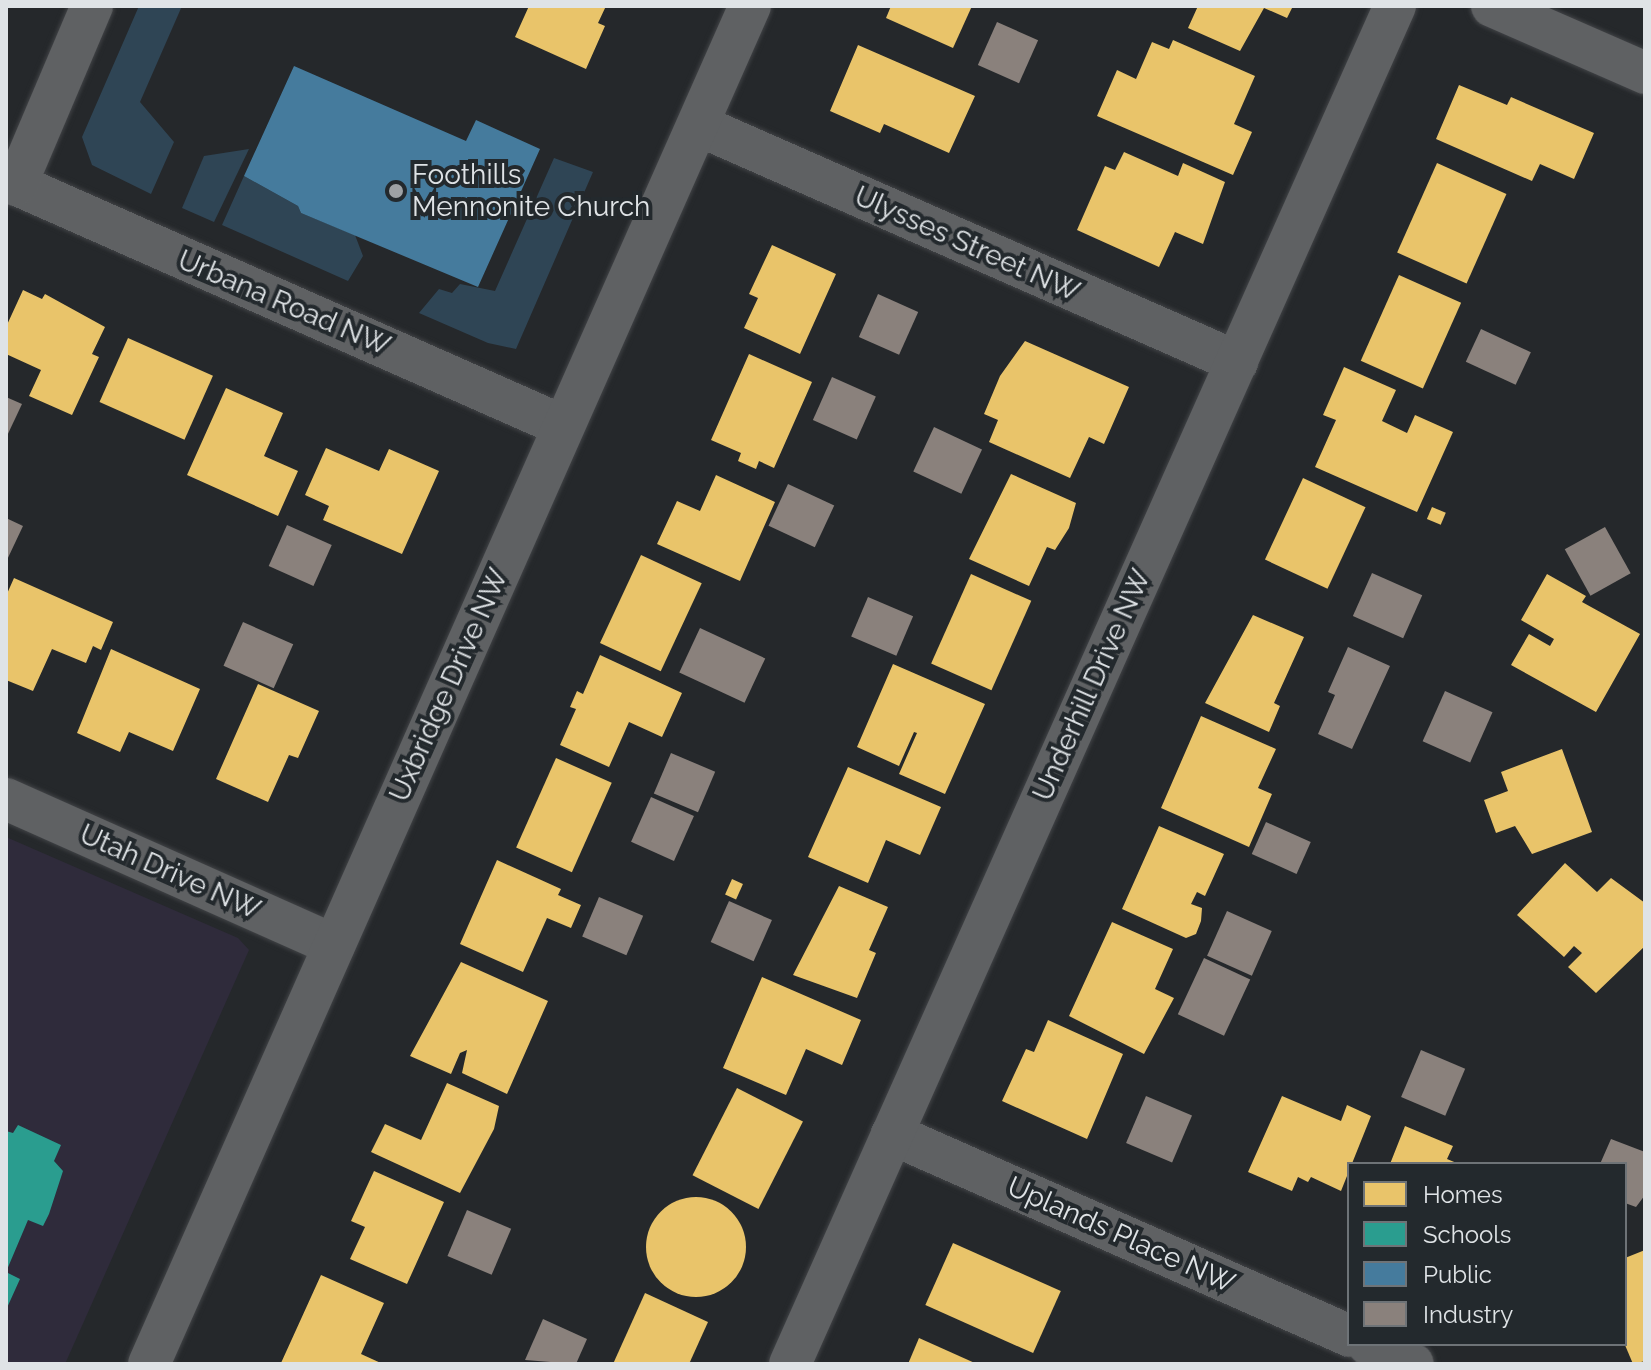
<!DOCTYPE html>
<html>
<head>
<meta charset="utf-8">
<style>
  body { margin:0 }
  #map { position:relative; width:1651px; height:1370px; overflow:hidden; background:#25282b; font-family:Raleway,sans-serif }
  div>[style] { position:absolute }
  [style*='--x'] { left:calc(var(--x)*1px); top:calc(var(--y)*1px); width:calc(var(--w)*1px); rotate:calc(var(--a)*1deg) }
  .education>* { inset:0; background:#2f2b3b }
  .green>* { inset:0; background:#2f4555 }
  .homes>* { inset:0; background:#e9c46a; transform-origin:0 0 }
  .round { border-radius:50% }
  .schools>* { inset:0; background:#2a9d8f }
  .public>* { inset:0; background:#457b9d }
  .industry>* { inset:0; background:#8a817c; transform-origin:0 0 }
  .roads { filter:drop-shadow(0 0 2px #414346) drop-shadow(0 0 2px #414346) }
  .minor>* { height:42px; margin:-21px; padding:0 21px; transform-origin:21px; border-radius:21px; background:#5f6163 }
  .dots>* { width:22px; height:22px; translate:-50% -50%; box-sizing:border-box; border:4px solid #23292d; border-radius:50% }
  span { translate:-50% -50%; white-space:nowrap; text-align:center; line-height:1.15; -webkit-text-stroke:8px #23292d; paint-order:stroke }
  .poi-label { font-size:28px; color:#dfe3e6 }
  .left { translate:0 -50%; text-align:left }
  .street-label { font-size:28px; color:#dfe3e6 }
  .frame { position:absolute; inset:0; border:8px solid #dfe3e6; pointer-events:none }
  .legend { position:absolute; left:1347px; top:1162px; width:280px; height:184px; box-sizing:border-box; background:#23292d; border:2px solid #6e7377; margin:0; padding:10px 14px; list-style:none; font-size:24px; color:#dfe3e6 }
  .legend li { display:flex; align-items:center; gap:16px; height:40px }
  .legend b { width:40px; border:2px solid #6e7377 }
</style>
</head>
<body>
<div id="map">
  <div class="education">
    <i style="clip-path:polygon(6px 837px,238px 938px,249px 950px,65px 1364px,6px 1364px)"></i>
  </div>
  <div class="green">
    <i style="clip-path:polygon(139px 6px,182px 6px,140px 102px,174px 142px,151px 194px,92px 165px,82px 137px)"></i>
    <i style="clip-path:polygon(249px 149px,214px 222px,182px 208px,204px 156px)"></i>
    <i style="clip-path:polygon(554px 158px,593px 172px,516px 349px,488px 343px,419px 313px,439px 289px,452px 293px,460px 284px,495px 291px)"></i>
    <i style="clip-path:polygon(244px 176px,298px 206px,301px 213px,355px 235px,363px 256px,348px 281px,222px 225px)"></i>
  </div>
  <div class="homes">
    <i style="clip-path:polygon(529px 6px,606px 6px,598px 23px,605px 26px,586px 69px,515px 37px)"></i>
    <i style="clip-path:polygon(891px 6px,972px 6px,953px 48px,886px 18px)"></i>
    <i style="clip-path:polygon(1198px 6px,1293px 6px,1287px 18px,1264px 8px,1240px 51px,1188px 28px)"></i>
    <i style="clip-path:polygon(1173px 40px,1255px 76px,1234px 124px,1252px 132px,1233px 175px,1097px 116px,1117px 70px,1136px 79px,1152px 42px,1169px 49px)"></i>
    <i style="clip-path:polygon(858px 45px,975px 96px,949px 153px,884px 124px,880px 133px,830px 111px)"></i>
    <i style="clip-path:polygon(1459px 85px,1507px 105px,1511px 97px,1594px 133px,1574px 179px,1540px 164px,1532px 181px,1436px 139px)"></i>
    <i style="clip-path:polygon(1124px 152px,1178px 176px,1183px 163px,1225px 182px,1203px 244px,1175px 232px,1159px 267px,1077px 230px,1105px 166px,1115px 170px)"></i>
    <i style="left:1437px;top:163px;width:76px;height:98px;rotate:24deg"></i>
    <i style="clip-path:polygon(772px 245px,836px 274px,800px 354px,744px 328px,758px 298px,749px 294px)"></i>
    <i style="left:1399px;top:275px;width:68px;height:94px;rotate:24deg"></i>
    <i style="clip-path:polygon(23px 290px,42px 299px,45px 294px,105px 327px,92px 354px,99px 357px,72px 415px,29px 396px,41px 370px,6px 354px,6px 327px)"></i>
    <i style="left:128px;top:338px;width:93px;height:70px;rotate:24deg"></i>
    <i style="clip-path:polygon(1025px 341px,1129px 387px,1104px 444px,1089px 437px,1070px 478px,989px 442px,998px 420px,984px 414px,1000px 376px)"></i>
    <i style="clip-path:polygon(749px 354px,812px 382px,774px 468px,759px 461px,756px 469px,738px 461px,741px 453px,711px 440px)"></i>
    <i style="clip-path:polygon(1344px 367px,1396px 390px,1382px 421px,1407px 433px,1415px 415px,1453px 432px,1417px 512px,1315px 467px,1336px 420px,1323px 415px)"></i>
    <i style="clip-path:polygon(226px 388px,283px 413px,264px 456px,298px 471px,278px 516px,187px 475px)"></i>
    <i style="clip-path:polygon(326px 448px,379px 471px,389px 449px,439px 471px,402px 554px,323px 520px,329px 506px,305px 495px)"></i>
    <i style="clip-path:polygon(1011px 474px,1076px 503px,1069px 528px,1055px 550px,1047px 547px,1029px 586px,969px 559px)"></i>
    <i style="clip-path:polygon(716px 475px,775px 502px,740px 581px,657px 544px,677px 501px,700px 511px)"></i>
    <i style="left:1303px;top:478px;width:69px;height:90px;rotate:25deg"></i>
    <i style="left:1432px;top:507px;width:15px;height:13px;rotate:23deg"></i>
    <i style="left:641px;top:555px;width:67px;height:97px;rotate:25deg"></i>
    <i style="left:971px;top:574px;width:66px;height:98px;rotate:24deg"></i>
    <i style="clip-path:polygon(1547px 574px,1586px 596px,1582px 602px,1640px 634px,1596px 712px,1511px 665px,1529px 634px,1550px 646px,1554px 639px,1521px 620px)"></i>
    <i style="clip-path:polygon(14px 578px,113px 622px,101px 650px,93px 646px,86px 663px,52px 649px,33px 691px,6px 680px,6px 596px)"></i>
    <i style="clip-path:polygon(1253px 615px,1304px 637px,1274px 703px,1280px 706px,1269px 732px,1205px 703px)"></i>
    <i style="clip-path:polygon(111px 649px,200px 689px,173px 751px,129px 732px,120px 752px,77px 733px)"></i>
    <i style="clip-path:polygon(600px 655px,682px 693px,662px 737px,629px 722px,609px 767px,560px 745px,576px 709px,570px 707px,577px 691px,583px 694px)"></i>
    <i style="clip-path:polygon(893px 664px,985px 704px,945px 794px,899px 774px,917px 733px,914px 732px,899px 766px,857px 747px)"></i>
    <i style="clip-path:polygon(258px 684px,319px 711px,298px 758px,289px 755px,268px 802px,216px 779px)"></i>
    <i style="clip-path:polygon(1201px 716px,1276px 749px,1258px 788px,1272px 794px,1249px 847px,1161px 808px)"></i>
    <i style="clip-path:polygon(1562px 749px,1592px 832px,1532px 854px,1515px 826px,1496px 833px,1484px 800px,1508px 791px,1501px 772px)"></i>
    <i style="left:556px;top:758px;width:61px;height:98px;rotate:24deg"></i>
    <i style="clip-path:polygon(848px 767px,941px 807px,920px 855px,886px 840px,868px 883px,808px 857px)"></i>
    <i style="clip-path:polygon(1159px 826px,1224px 854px,1205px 896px,1197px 892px,1191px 904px,1202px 908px,1201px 921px,1196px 934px,1186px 938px,1122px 909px)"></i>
    <i style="clip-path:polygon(497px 860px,561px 889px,558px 895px,581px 905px,571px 928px,547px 918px,523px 972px,460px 944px)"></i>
    <i style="clip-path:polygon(1565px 863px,1597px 892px,1611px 878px,1645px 903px,1645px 946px,1596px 993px,1568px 967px,1582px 953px,1574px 946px,1564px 957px,1517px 915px)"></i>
    <i style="left:732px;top:879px;width:12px;height:17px;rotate:24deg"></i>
    <i style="clip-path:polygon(839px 886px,888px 907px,869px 950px,876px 953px,857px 998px,793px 975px)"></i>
    <i style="clip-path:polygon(1112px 922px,1173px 949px,1155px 989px,1174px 998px,1144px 1054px,1069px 1016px)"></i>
    <i style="clip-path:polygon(461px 962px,548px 1001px,507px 1094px,462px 1073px,467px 1050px,460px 1053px,451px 1074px,410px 1056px)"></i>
    <i style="clip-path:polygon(762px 977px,861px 1020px,842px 1065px,806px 1049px,786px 1095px,723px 1068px)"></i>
    <i style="clip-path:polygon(1048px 1020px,1123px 1054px,1087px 1139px,1002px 1101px,1026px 1049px,1034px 1052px)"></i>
    <i style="clip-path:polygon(447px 1083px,499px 1106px,494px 1129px,460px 1193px,371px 1152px,385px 1124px,421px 1140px)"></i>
    <i style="left:737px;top:1088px;width:74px;height:98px;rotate:27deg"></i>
    <i style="clip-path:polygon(1282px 1096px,1341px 1121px,1347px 1105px,1371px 1116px,1341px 1191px,1311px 1177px,1308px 1182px,1298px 1177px,1292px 1191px,1248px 1172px)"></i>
    <i style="clip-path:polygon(1405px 1126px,1453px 1146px,1447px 1159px,1459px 1164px,1390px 1164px)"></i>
    <i style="clip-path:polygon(374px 1171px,444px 1202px,407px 1284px,350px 1259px,365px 1227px,351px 1221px)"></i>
    <i class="round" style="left:646px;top:1197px;width:100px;height:100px"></i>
    <i style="left:953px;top:1243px;width:118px;height:68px;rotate:24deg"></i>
    <i style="clip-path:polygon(1645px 1250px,1645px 1361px,1633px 1364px,1625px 1345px,1625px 1258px)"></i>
    <i style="clip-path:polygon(321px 1275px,384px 1303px,361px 1354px,383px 1364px,281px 1363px)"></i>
    <i style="clip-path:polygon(645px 1293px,708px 1322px,689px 1364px,613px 1364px)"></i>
    <i style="clip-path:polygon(919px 1338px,977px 1364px,908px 1364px)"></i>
  </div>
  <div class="schools">
    <i style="clip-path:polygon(18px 1125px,61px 1145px,54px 1161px,63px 1171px,49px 1214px,43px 1226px,28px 1220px,6px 1272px,20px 1279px,6px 1310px,6px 1131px,13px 1133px)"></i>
  </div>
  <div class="public">
    <i style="clip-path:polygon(294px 66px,466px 141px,476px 120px,540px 149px,478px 287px,301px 213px,298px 206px,244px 176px)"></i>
  </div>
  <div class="industry">
    <i style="left:997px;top:22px;width:45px;height:47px;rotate:24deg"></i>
    <i style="left:878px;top:294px;width:44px;height:47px;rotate:24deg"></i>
    <i style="left:1481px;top:329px;width:55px;height:36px;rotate:25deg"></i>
    <i style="left:832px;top:377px;width:48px;height:47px;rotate:24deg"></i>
    <i style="clip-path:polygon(6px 397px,22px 404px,6px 438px)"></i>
    <i style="left:934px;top:427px;width:53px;height:49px;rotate:25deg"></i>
    <i style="left:788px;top:484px;width:51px;height:46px;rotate:25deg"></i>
    <i style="clip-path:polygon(6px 518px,23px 526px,6px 562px)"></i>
    <i style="left:287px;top:525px;width:49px;height:45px;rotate:24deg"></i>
    <i style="left:1605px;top:527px;width:53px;height:46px;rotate:61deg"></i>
    <i style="left:1372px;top:573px;width:55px;height:47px;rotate:24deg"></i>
    <i style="left:868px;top:597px;width:49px;height:43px;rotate:23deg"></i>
    <i style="left:243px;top:622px;width:55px;height:48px;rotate:24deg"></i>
    <i style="left:700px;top:628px;width:72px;height:49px;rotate:25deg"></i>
    <i style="clip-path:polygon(1348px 647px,1390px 666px,1352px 749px,1318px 734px,1335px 695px,1328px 692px)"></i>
    <i style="left:1445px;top:691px;width:52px;height:55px;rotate:24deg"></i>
    <i style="left:671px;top:753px;width:48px;height:44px;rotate:23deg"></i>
    <i style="left:651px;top:797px;width:47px;height:49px;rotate:24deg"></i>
    <i style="left:1266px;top:822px;width:49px;height:35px;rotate:24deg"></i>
    <i style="left:599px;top:897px;width:48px;height:43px;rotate:23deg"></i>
    <i style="left:729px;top:901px;width:47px;height:45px;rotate:24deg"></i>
    <i style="left:1227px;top:911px;width:49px;height:49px;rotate:24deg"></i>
    <i style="left:1204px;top:958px;width:51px;height:62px;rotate:25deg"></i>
    <i style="left:1421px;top:1050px;width:48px;height:51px;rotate:23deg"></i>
    <i style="left:1146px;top:1096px;width:50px;height:51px;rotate:23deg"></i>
    <i style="clip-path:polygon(1611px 1139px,1645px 1152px,1645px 1195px,1636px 1207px,1625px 1203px,1625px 1164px,1600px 1164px)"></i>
    <i style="left:467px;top:1210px;width:48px;height:50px;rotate:23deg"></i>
    <i style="clip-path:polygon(543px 1319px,587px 1339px,576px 1364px,525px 1360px)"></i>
  </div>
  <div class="roads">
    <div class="minor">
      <i style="--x:1492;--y:6;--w:167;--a:23.6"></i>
      <i style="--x:698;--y:125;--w:589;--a:23.74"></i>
      <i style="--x:6;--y:180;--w:609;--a:23.83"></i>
      <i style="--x:16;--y:185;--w:194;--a:-67"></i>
      <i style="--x:6;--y:799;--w:359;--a:24"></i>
      <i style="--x:892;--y:1134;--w:500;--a:23.8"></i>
      <i style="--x:1368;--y:1344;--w:49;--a:24"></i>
      <i style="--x:149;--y:1364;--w:1485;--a:-66.13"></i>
      <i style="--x:790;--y:1364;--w:1487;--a:-65.99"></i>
    </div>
  </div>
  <div class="dots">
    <i style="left:396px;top:191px;background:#9ea2a5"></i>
  </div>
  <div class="poi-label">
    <span class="left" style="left:412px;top:191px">Foothills<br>Mennonite Church</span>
  </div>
  <div class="street-label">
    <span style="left:967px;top:244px;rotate:24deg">Ulysses Street NW</span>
    <span style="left:284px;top:303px;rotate:23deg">Urbana Road NW</span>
    <span style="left:449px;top:685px;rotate:-66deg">Uxbridge Drive NW</span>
    <span style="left:1092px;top:685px;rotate:-66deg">Underhill Drive NW</span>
    <span style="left:170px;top:872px;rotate:24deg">Utah Drive NW</span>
    <span style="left:1121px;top:1235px;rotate:24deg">Uplands Place NW</span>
  </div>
  <div class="frame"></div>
  <ul class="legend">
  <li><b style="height:22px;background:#e9c46a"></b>Homes</li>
  <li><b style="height:22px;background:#2a9d8f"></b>Schools</li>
  <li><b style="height:22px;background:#457b9d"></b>Public</li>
  <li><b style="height:22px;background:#8a817c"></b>Industry</li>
  </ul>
</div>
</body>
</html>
